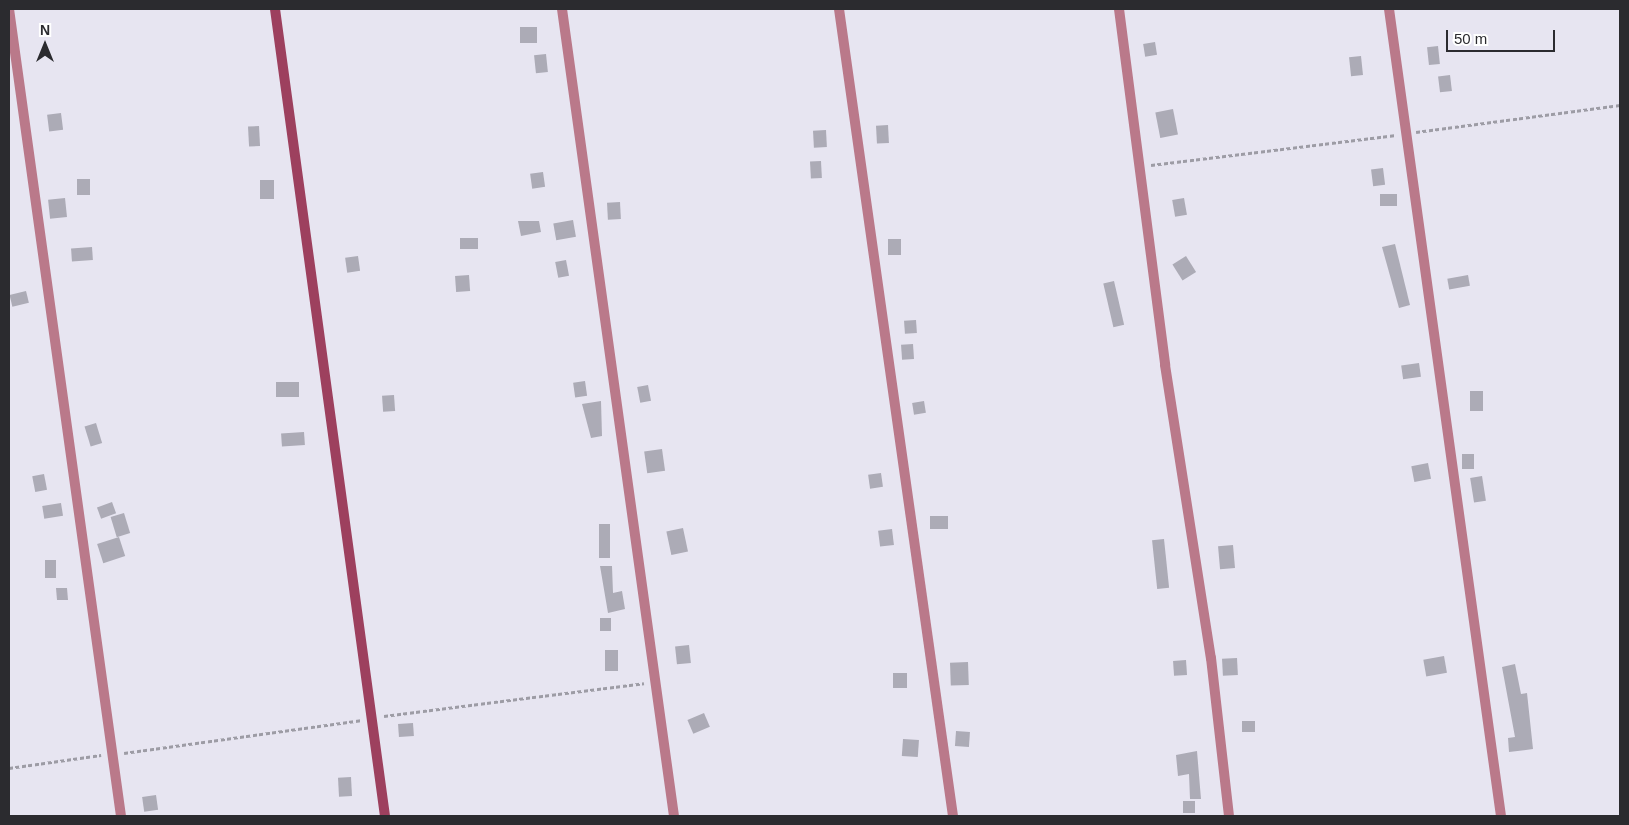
<!DOCTYPE html>
<html>
<head>
<meta charset="utf-8">
<style>
  body { margin:0 }
  #map { position:relative; width:1629px; height:825px; overflow:hidden; background:#e7e5f1; font-family:Arial,sans-serif }
  div>[style] { position:absolute }
  [style*='--x'] { left:calc(var(--x)*1px); top:calc(var(--y)*1px); width:calc(var(--w)*1px); rotate:calc(var(--a)*1deg) }
  .building>* { inset:0; background:#acabb6; transform-origin:0 0 }
  .path>* { height:2.5px; margin-top:-1.25px; transform-origin:0; background:repeating-linear-gradient(90deg,#9d9ca5 0 4px,transparent 0 6.5px) }
  .street>* { height:10px; margin:-5px; padding:0 5px; transform-origin:5px; border-radius:5px; background:#ba798a }
  .secondary>* { height:10px; margin:-5px; padding:0 5px; transform-origin:5px; border-radius:5px; background:#9d405e }
  span { translate:-50% -50%; white-space:nowrap; text-align:center; line-height:1.15; -webkit-text-stroke:4.5px #fff; paint-order:stroke }
  .frame { position:absolute; inset:0; border:10px solid #2b2b2f; pointer-events:none }
  .north { position:absolute; left:20px; top:20px; width:50px; height:50px; -webkit-text-stroke:4px #fff; paint-order:stroke; rotate:0deg; font-size:14px; font-weight:700; line-height:20px; text-align:center; color:#2b2b2f }
  .north::after { content:''; display:block; margin:auto; width:18px; height:22px; background:#2b2b2f; clip-path:polygon(50% 0,100% 100%,50% 72%,0 100%) }
  .scale { position:absolute; left:1446px; top:30px; width:109px; height:22px; box-sizing:border-box; border:2px solid #2b2b2f; border-top:0; padding-left:6px; font-size:15px; line-height:18px; white-space:nowrap; color:#2b2b2f; -webkit-text-stroke:4px #fff; paint-order:stroke }
</style>
</head>
<body>
<div id="map">
  <div class="building">
    <i style="left:520px;top:27px;width:17px;height:16px"></i>
    <i style="left:1155px;top:42px;width:13px;height:12px;rotate:81deg"></i>
    <i style="left:1438px;top:46px;width:18px;height:11px;rotate:84deg"></i>
    <i style="left:546px;top:54px;width:18px;height:12px;rotate:84deg"></i>
    <i style="left:1361px;top:56px;width:19px;height:12px;rotate:84deg"></i>
    <i style="left:1450px;top:75px;width:16px;height:12px;rotate:83deg"></i>
    <i style="left:1173px;top:109px;width:26px;height:18px;rotate:79deg"></i>
    <i style="left:61px;top:113px;width:17px;height:14px;rotate:83deg"></i>
    <i style="left:888px;top:125px;width:18px;height:12px;rotate:87deg"></i>
    <i style="left:259px;top:126px;width:20px;height:11px;rotate:87deg"></i>
    <i style="left:826px;top:130px;width:17px;height:13px;rotate:87deg"></i>
    <i style="left:821px;top:161px;width:17px;height:11px;rotate:87deg"></i>
    <i style="left:1383px;top:168px;width:17px;height:12px;rotate:83deg"></i>
    <i style="left:543px;top:172px;width:15px;height:13px;rotate:82deg"></i>
    <i style="left:77px;top:179px;width:13px;height:16px"></i>
    <i style="left:274px;top:180px;width:19px;height:14px;rotate:90deg"></i>
    <i style="left:1380px;top:194px;width:17px;height:12px"></i>
    <i style="left:65px;top:198px;width:19px;height:17px;rotate:84deg"></i>
    <i style="left:1184px;top:198px;width:17px;height:12px;rotate:80deg"></i>
    <i style="left:620px;top:202px;width:17px;height:13px;rotate:87deg"></i>
    <i style="left:573px;top:220px;width:17px;height:20px;rotate:80deg"></i>
    <i style="clip-path:polygon(518px 221px,539px 221px,541px 232px,521px 236px)"></i>
    <i style="left:460px;top:238px;width:18px;height:11px"></i>
    <i style="left:901px;top:239px;width:16px;height:13px;rotate:90deg"></i>
    <i style="clip-path:polygon(1395px 244px,1410px 305px,1399px 308px,1382px 247px)"></i>
    <i style="left:92px;top:247px;width:13px;height:21px;rotate:86deg"></i>
    <i style="left:358px;top:256px;width:15px;height:13px;rotate:82deg"></i>
    <i style="left:1186px;top:256px;width:19px;height:16px;rotate:58deg"></i>
    <i style="left:566px;top:260px;width:16px;height:11px;rotate:79deg"></i>
    <i style="left:469px;top:275px;width:16px;height:14px;rotate:86deg"></i>
    <i style="left:1468px;top:275px;width:11px;height:21px;rotate:80deg"></i>
    <i style="left:1114px;top:281px;width:45px;height:11px;rotate:77deg"></i>
    <i style="left:26px;top:291px;width:12px;height:17px;rotate:76deg"></i>
    <i style="left:916px;top:320px;width:13px;height:12px;rotate:86deg"></i>
    <i style="left:913px;top:344px;width:15px;height:12px;rotate:86deg"></i>
    <i style="left:1419px;top:363px;width:14px;height:18px;rotate:82deg"></i>
    <i style="left:585px;top:381px;width:15px;height:12px;rotate:82deg"></i>
    <i style="left:299px;top:382px;width:15px;height:23px;rotate:90deg"></i>
    <i style="left:648px;top:385px;width:16px;height:11px;rotate:79deg"></i>
    <i style="left:1470px;top:391px;width:13px;height:20px"></i>
    <i style="left:394px;top:395px;width:16px;height:12px;rotate:86deg"></i>
    <i style="clip-path:polygon(601px 401px,602px 436px,591px 438px,582px 404px)"></i>
    <i style="left:924px;top:401px;width:12px;height:12px;rotate:81deg"></i>
    <i style="left:96px;top:423px;width:21px;height:12px;rotate:73deg"></i>
    <i style="left:304px;top:432px;width:13px;height:23px;rotate:86deg"></i>
    <i style="left:662px;top:449px;width:22px;height:18px;rotate:82deg"></i>
    <i style="left:1474px;top:454px;width:15px;height:12px;rotate:90deg"></i>
    <i style="left:1428px;top:463px;width:16px;height:17px;rotate:79deg"></i>
    <i style="left:881px;top:473px;width:14px;height:13px;rotate:82deg"></i>
    <i style="left:44px;top:474px;width:16px;height:12px;rotate:79deg"></i>
    <i style="left:1482px;top:476px;width:25px;height:12px;rotate:81deg"></i>
    <i style="left:112px;top:502px;width:12px;height:16px;rotate:70deg"></i>
    <i style="left:61px;top:503px;width:13px;height:19px;rotate:81deg"></i>
    <i style="left:124px;top:513px;width:21px;height:14px;rotate:73deg"></i>
    <i style="left:930px;top:516px;width:18px;height:13px"></i>
    <i style="left:599px;top:524px;width:11px;height:34px"></i>
    <i style="left:683px;top:528px;width:24px;height:17px;rotate:78deg"></i>
    <i style="left:892px;top:529px;width:16px;height:14px;rotate:83deg"></i>
    <i style="left:119px;top:537px;width:20px;height:23px;rotate:72deg"></i>
    <i style="left:1164px;top:539px;width:49px;height:12px;rotate:84deg"></i>
    <i style="left:1233px;top:545px;width:23px;height:15px;rotate:85deg"></i>
    <i style="left:45px;top:560px;width:11px;height:18px"></i>
    <i style="clip-path:polygon(600px 566px,612px 566px,613px 593px,622px 591px,625px 609px,608px 613px)"></i>
    <i style="clip-path:polygon(56px 588px,67px 588px,68px 600px,57px 600px)"></i>
    <i style="left:600px;top:618px;width:11px;height:13px"></i>
    <i style="left:689px;top:645px;width:18px;height:14px;rotate:84deg"></i>
    <i style="left:605px;top:650px;width:13px;height:21px"></i>
    <i style="left:1444px;top:656px;width:17px;height:21px;rotate:80deg"></i>
    <i style="left:1237px;top:658px;width:17px;height:15px;rotate:87deg"></i>
    <i style="left:1186px;top:660px;width:15px;height:13px;rotate:86deg"></i>
    <i style="left:968px;top:662px;width:23px;height:18px;rotate:88deg"></i>
    <i style="clip-path:polygon(1515px 664px,1521px 694px,1527px 693px,1533px 749px,1509px 752px,1508px 738px,1515px 737px,1502px 667px)"></i>
    <i style="left:893px;top:673px;width:14px;height:15px"></i>
    <i style="left:704px;top:713px;width:15px;height:18px;rotate:67deg"></i>
    <i style="left:1242px;top:721px;width:13px;height:11px"></i>
    <i style="left:413px;top:723px;width:13px;height:15px;rotate:86deg"></i>
    <i style="left:956px;top:731px;width:14px;height:15px;rotate:4deg"></i>
    <i style="left:903px;top:739px;width:16px;height:17px;rotate:4deg"></i>
    <i style="clip-path:polygon(1197px 751px,1201px 799px,1190px 799px,1189px 774px,1178px 776px,1176px 755px)"></i>
    <i style="left:351px;top:777px;width:19px;height:13px;rotate:87deg"></i>
    <i style="left:156px;top:795px;width:15px;height:14px;rotate:82deg"></i>
    <i style="left:1183px;top:801px;width:12px;height:12px"></i>
  </div>
  <div class="path">
    <i style="--x:1416;--y:132;--w:206;--a:-7.5"></i>
    <i style="--x:1151;--y:165;--w:245;--a:-7"></i>
    <i style="--x:384;--y:716;--w:262;--a:-7.2"></i>
    <i style="--x:124;--y:753;--w:239;--a:-7.9"></i>
    <i style="--x:9;--y:768;--w:93;--a:-8"></i>
  </div>
  <div class="street">
    <i style="--x:9;--y:9;--w:815;--a:82.1"></i>
    <i style="--x:562;--y:9;--w:815;--a:82.1"></i>
    <i style="--x:839;--y:9;--w:815;--a:81.96"></i>
    <i style="--x:1119;--y:9;--w:359;--a:82.6"></i>
    <i style="--x:1165;--y:365;--w:297;--a:81.1"></i>
    <i style="--x:1211;--y:658;--w:159;--a:83.5"></i>
    <i style="--x:1389;--y:9;--w:815;--a:82.1"></i>
  </div>
  <div class="secondary">
    <i style="--x:275;--y:9;--w:814;--a:82.24"></i>
  </div>
  <div class="frame"></div>
  <div class="north">N</div>
  <div class="scale">50 m</div>
</div>
</body>
</html>
